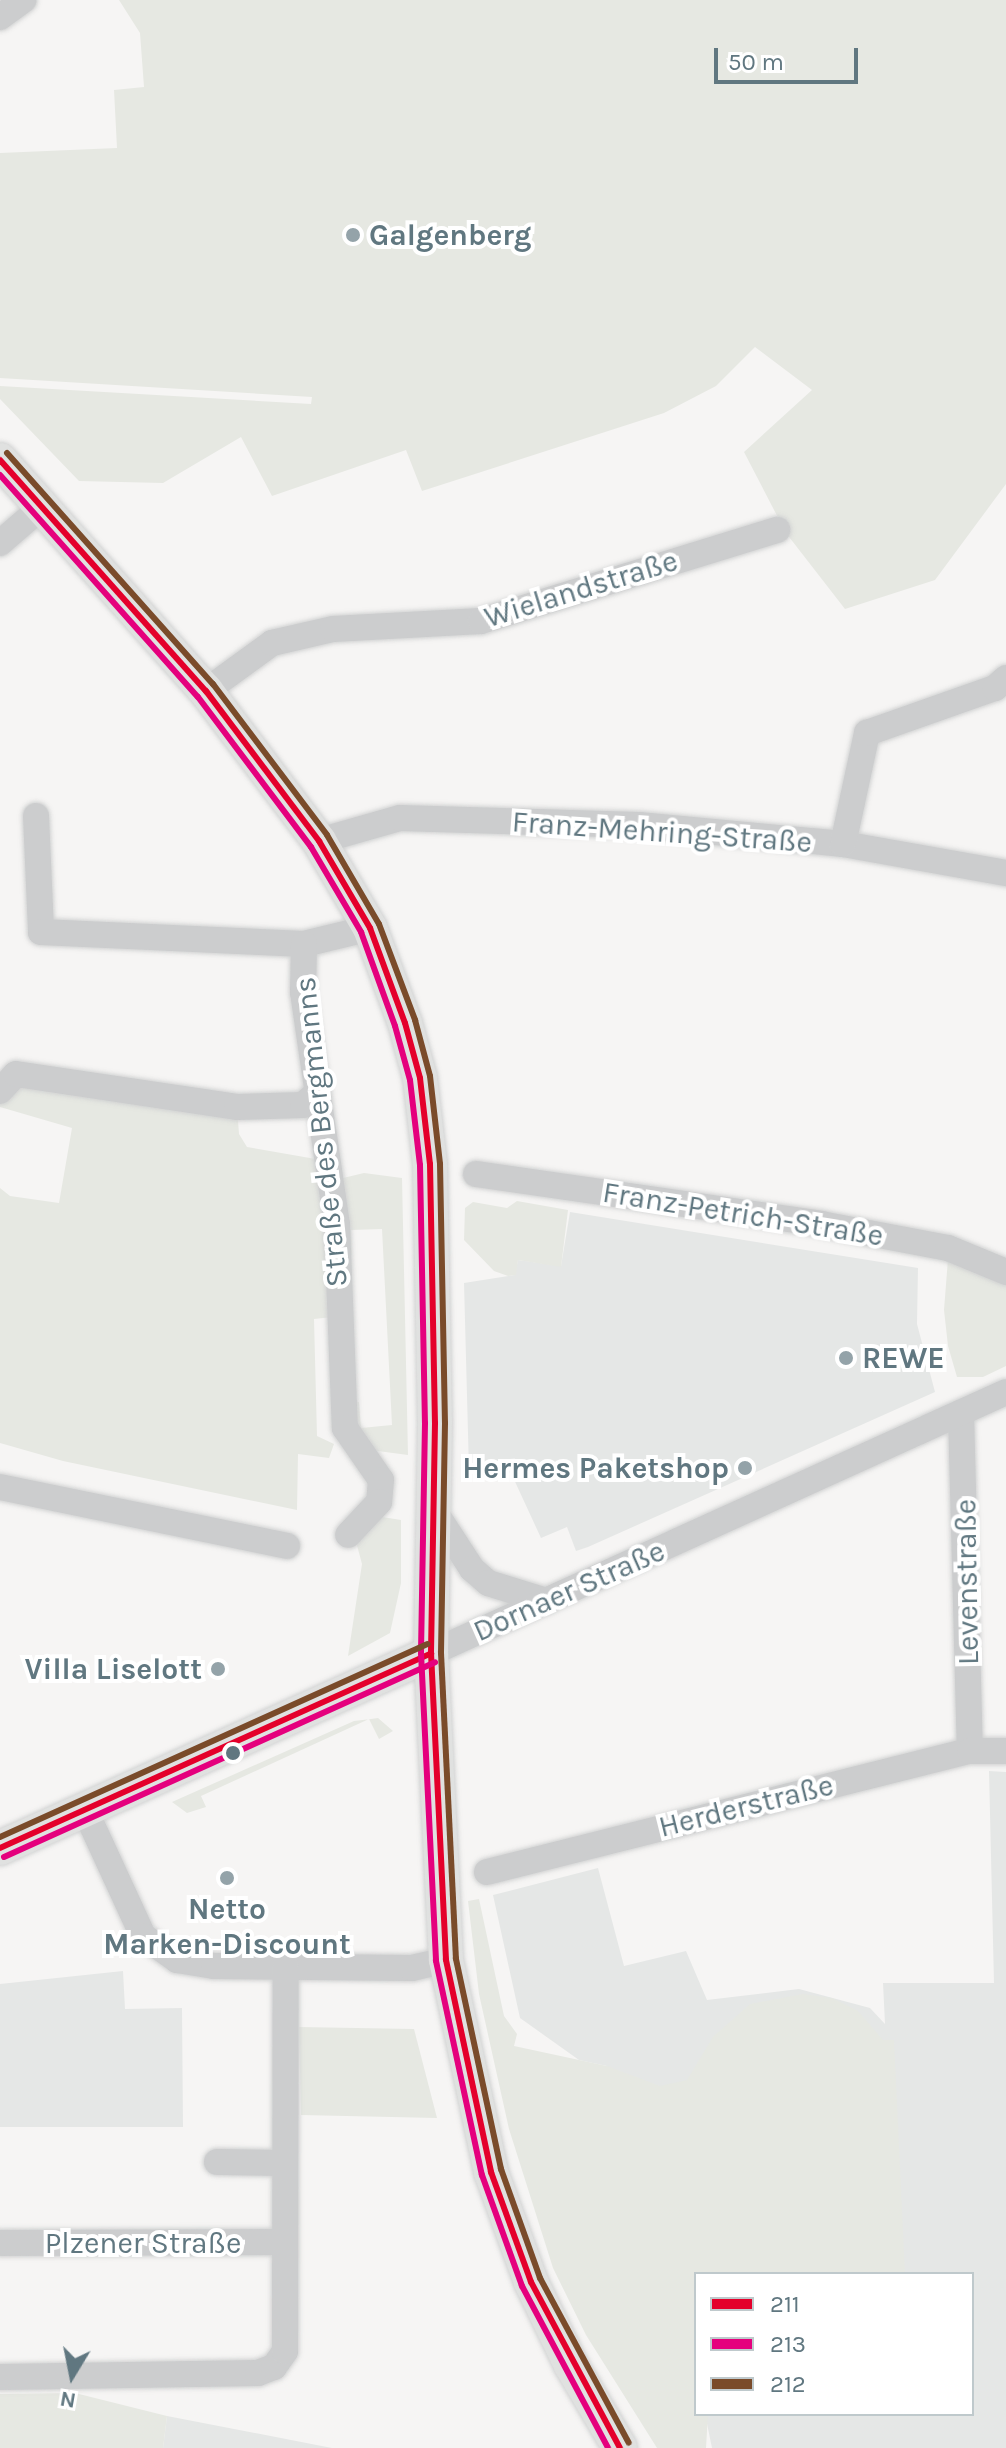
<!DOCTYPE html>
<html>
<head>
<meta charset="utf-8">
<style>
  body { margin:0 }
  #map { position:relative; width:1006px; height:2448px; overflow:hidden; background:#f6f5f4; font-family:Karla,sans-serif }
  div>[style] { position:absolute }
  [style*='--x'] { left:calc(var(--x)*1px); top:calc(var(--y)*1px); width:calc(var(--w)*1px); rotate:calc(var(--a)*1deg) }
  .built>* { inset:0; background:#e5e7e6 }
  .green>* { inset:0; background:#e6e8e2 }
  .roads { filter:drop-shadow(0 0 2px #d2d3d3) drop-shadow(0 0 2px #d2d3d3) }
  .minor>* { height:26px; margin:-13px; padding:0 13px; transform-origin:13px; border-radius:13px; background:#cccdce }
  .major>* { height:34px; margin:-17px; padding:0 17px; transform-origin:17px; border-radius:17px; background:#e0e1e0 }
  .bus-1>* { height:6px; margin:-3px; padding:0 3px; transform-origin:3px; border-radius:3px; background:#e4002b }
  .bus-2>* { height:6px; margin:-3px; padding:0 3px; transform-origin:3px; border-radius:3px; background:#e5007d }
  .bus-3>* { height:6px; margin:-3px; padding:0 3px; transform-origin:3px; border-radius:3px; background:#7a4b2a }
  .dots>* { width:22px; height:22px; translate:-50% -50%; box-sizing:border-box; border:4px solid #fff; border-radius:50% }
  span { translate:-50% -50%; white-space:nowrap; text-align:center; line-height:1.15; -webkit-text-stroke:8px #fff; paint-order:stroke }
  .poi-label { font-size:30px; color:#607780; font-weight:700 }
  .left { translate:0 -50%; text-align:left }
  .right { translate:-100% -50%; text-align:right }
  .street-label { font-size:30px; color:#607780 }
  .legend { position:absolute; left:694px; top:2272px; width:280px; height:144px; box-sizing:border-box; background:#fff; border:2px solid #bfc9cc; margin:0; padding:10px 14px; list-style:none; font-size:24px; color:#607780 }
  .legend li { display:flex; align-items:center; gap:16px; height:40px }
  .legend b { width:40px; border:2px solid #bfc9cc }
  .north { position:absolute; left:32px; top:2336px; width:80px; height:80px; -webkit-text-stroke:6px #fff; paint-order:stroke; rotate:190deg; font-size:22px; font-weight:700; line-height:32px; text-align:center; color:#607780 }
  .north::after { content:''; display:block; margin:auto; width:28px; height:36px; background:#607780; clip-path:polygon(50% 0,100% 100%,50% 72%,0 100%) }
  .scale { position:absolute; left:714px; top:48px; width:144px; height:36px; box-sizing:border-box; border:4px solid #607780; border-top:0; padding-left:10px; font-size:24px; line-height:28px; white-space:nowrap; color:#607780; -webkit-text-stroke:6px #fff; paint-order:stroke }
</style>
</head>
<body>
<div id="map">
  <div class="built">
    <i style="clip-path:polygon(570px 1212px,918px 1268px,917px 1324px,935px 1392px,588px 1547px,576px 1551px,567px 1527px,541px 1538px,511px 1473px,469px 1471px,464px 1283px,515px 1275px,518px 1260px,561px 1266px)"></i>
    <i style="clip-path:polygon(989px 1771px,1006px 1772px,1006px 2448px,712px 2448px,705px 2414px,972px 2414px,972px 2274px,696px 2274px,607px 2066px,579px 2060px,520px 2018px,493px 1895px,598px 1868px,624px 1966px,686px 1951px,707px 2000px,799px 1989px,870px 2008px,885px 2024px,883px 1983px,994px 1983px)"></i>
    <i style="clip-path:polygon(123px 1971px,125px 2009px,182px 2008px,183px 2127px,0 2127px,0 1984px)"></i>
    <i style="clip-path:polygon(167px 2416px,332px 2448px,163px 2448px)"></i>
  </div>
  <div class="green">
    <i style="clip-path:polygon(119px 0,1006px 0,1006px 484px,935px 580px,845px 609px,786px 533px,744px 452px,812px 390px,755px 347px,716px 386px,664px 413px,422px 491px,406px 450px,272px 496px,241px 437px,163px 483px,79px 481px,0 399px,0 386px,311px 404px,312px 397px,0 378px,0 153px,117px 148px,114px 90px,144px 87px,140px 33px)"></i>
    <i style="clip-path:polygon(16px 1074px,237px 1107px,239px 1134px,247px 1147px,327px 1161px,333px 1317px,314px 1319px,317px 1436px,334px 1444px,329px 1458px,298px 1454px,297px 1510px,63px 1461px,0 1443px,0 1188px,10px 1196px,59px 1203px,72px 1128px,0 1107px,0 1091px)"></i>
    <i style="clip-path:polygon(364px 1173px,402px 1178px,408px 1455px,363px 1449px,344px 1402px,359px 1402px,361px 1428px,392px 1425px,382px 1229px,351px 1230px,352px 1255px,343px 1255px,339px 1179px)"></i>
    <i style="clip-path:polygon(517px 1201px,568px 1210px,561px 1267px,518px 1260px,516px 1275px,508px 1276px,494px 1271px,464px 1240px,465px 1208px,473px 1202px,507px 1208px)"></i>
    <i style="clip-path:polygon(948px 1259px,1006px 1280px,1006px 1366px,983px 1377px,957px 1377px,948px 1346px,944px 1310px)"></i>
    <i style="clip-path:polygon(370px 1515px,401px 1520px,401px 1583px,390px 1633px,348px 1656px,362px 1564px,355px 1538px)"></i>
    <i style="clip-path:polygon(378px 1718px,393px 1731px,379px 1739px,369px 1719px,201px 1796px,206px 1807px,187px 1813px,172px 1802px,354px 1721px,371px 1719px)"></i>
    <i style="clip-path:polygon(479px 1899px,504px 2016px,517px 2034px,514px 2046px,607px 2066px,660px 2086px,687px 2080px,713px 2037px,750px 2004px,803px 1994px,832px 1998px,858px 2011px,883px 2040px,894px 2040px,905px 2274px,696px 2274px,696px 2414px,708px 2414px,706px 2448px,657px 2448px,586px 2335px,553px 2268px,509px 2129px,479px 1994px,468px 1901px)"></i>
    <i style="clip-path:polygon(299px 2027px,414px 2029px,437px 2118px,301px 2115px)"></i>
    <i style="clip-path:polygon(75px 2393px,167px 2416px,163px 2448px,0 2448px,0 2394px)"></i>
  </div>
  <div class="roads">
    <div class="minor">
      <i style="--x:0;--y:17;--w:29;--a:-36"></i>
      <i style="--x:0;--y:543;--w:58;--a:-40.8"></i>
      <i style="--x:206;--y:691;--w:82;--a:-36"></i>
      <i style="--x:272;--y:643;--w:63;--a:-12.9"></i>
      <i style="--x:333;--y:629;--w:148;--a:-3.1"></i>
      <i style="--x:481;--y:621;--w:310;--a:-17.1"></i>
      <i style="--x:36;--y:816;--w:116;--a:87.5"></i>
      <i style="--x:41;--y:932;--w:263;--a:2.6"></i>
      <i style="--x:304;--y:944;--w:68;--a:-13.6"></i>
      <i style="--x:319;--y:841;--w:84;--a:-15.9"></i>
      <i style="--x:400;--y:818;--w:239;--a:1.7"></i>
      <i style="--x:639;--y:825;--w:205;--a:5.3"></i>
      <i style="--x:843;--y:844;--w:166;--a:10.1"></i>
      <i style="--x:843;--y:844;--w:114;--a:-77.8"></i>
      <i style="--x:867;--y:733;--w:136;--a:-19.4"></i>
      <i style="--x:995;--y:688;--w:15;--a:-42"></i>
      <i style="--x:304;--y:944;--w:48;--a:91.2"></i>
      <i style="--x:303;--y:992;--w:234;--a:81.7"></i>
      <i style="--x:337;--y:1224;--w:204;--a:87.8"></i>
      <i style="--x:345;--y:1428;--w:63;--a:55.3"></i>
      <i style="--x:381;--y:1480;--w:22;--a:95"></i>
      <i style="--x:379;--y:1502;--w:45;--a:133.2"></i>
      <i style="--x:0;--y:1091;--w:23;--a:-47"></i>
      <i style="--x:16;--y:1074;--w:223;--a:8.5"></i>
      <i style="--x:237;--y:1107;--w:66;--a:-1.7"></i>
      <i style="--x:303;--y:1105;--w:20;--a:-41"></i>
      <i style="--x:476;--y:1174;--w:349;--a:8.2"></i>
      <i style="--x:821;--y:1224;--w:129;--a:10.7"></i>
      <i style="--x:948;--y:1248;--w:63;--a:22.5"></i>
      <i style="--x:961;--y:1413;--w:338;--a:88.5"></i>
      <i style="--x:0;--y:1487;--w:293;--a:11.6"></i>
      <i style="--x:435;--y:1512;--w:68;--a:57"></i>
      <i style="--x:472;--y:1569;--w:21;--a:41"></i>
      <i style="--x:488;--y:1583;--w:61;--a:17.2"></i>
      <i style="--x:431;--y:1653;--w:631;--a:-24.41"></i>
      <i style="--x:85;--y:1810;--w:139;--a:65.3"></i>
      <i style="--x:143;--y:1936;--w:42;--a:35.2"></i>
      <i style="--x:177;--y:1960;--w:37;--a:9"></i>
      <i style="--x:214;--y:1966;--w:198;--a:0.6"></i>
      <i style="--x:412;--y:1968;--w:35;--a:-13"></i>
      <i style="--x:487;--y:1872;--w:498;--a:-14.1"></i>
      <i style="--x:970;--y:1751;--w:36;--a:0"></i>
      <i style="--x:217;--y:2162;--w:68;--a:0.8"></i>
      <i style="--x:0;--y:2243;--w:285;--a:-0.2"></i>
      <i style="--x:0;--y:2377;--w:258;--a:-0.9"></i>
      <i style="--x:258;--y:2373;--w:17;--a:-21"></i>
      <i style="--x:274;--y:2367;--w:19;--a:-55"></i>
      <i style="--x:285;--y:2351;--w:384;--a:-89.9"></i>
    </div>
    <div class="major">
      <i style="--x:0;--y:460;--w:310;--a:48.3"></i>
      <i style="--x:206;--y:691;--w:188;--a:53"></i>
      <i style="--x:319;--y:841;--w:101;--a:59.6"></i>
      <i style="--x:370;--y:928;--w:101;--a:69.8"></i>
      <i style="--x:405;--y:1023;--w:57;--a:74.7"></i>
      <i style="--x:420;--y:1078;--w:87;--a:83.4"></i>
      <i style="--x:430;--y:1164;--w:259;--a:88.9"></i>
      <i style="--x:435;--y:1423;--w:230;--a:91"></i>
      <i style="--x:431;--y:1653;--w:307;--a:87.2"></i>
      <i style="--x:446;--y:1960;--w:217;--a:78"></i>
      <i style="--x:491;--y:2172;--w:117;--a:70"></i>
      <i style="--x:531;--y:2282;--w:92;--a:64.3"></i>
      <i style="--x:571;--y:2365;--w:96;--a:59.4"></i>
      <i style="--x:0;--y:1848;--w:473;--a:-24.3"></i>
    </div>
  </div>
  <div class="bus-1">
    <i style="--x:0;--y:460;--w:310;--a:48.3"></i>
    <i style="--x:206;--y:691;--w:188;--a:53"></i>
    <i style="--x:319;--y:841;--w:101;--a:59.6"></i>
    <i style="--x:370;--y:928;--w:101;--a:69.8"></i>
    <i style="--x:405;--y:1023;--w:57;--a:74.7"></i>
    <i style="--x:420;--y:1078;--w:87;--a:83.4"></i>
    <i style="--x:430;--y:1164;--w:259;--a:88.9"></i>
    <i style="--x:435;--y:1423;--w:230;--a:91"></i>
    <i style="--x:431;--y:1653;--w:307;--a:87.2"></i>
    <i style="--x:446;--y:1960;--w:217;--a:78"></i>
    <i style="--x:491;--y:2172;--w:117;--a:70"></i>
    <i style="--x:531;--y:2282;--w:188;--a:61.8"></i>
    <i style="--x:0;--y:1848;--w:473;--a:-24.3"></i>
  </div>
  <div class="bus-2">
    <i style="--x:0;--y:475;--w:297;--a:48.3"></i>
    <i style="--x:198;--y:697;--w:188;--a:53"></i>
    <i style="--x:311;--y:847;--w:99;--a:59.5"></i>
    <i style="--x:361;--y:932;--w:100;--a:70.1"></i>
    <i style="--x:395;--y:1026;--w:56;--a:74.5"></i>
    <i style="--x:410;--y:1080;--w:86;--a:83.3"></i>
    <i style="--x:420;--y:1165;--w:258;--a:88.9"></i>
    <i style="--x:425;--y:1423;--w:230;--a:91"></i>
    <i style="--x:421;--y:1653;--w:308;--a:87.2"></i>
    <i style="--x:436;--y:1961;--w:219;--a:77.9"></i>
    <i style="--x:482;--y:2175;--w:118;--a:70.2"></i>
    <i style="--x:522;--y:2286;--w:183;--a:62"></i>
    <i style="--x:4;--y:1857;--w:473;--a:-24.3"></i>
  </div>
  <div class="bus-3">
    <i style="--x:7;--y:453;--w:310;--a:48.3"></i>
    <i style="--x:213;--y:684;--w:189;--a:52.9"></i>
    <i style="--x:327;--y:835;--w:103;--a:59.7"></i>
    <i style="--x:379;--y:924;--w:103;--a:69.4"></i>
    <i style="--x:415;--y:1020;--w:58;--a:75"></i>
    <i style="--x:430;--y:1076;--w:89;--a:83.5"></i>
    <i style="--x:440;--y:1164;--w:259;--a:88.9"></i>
    <i style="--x:445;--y:1423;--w:230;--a:91"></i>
    <i style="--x:441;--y:1653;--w:306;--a:87.2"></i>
    <i style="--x:456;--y:1959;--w:215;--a:77.9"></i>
    <i style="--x:501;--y:2169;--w:116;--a:70.3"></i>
    <i style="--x:540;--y:2278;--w:187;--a:61.7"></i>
    <i style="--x:0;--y:1837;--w:469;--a:-24.3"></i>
  </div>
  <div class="dots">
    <i style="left:353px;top:235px;background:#94a3a9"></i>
    <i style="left:846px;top:1358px;background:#94a3a9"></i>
    <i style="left:745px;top:1468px;background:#94a3a9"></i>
    <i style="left:218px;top:1669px;background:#94a3a9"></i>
    <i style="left:233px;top:1753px;background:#607780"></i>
    <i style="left:227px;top:1878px;background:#94a3a9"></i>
  </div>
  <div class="poi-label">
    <span class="left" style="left:369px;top:235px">Galgenberg</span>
    <span class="left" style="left:862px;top:1358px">REWE</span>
    <span class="right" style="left:729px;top:1468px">Hermes Paketshop</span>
    <span class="right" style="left:202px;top:1669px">Villa Liselott</span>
    <span style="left:227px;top:1926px">Netto<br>Marken-Discount</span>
  </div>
  <div class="street-label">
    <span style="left:581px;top:589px;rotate:-17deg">Wielandstraße</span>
    <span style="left:662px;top:832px;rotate:4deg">Franz-Mehring-Straße</span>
    <span style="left:321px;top:1132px;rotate:-96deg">Straße des Bergmanns</span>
    <span style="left:743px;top:1214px;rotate:9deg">Franz-Petrich-Straße</span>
    <span style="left:967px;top:1582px;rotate:-91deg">Levenstraße</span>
    <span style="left:569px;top:1591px;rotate:-24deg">Dornaer Straße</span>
    <span style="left:746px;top:1806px;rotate:-14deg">Herderstraße</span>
    <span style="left:143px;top:2243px">Plzener Straße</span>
  </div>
  <ul class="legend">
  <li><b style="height:10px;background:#e4002b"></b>211</li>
  <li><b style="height:10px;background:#e5007d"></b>213</li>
  <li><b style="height:10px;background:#7a4b2a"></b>212</li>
  </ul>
  <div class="north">N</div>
  <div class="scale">50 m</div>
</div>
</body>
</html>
